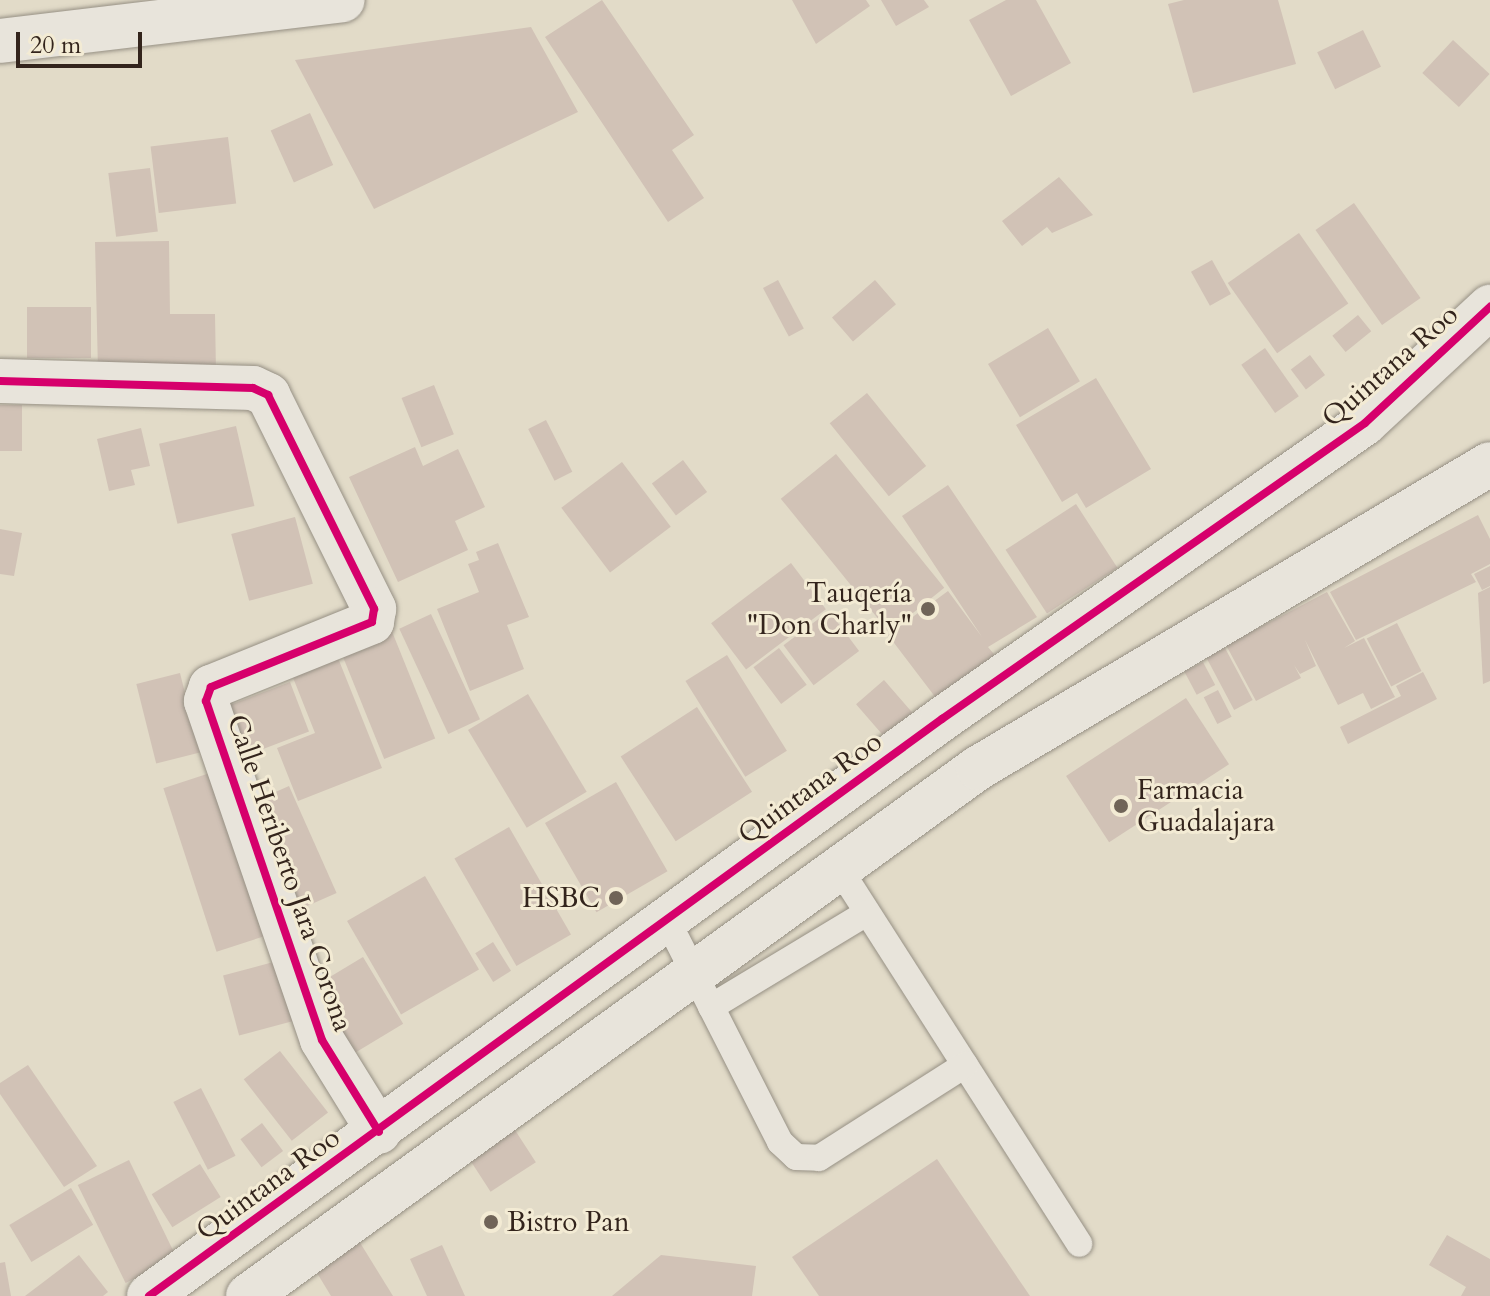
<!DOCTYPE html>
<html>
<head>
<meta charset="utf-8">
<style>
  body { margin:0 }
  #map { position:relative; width:1490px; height:1296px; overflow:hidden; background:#e2dbc8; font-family:Cardo,serif }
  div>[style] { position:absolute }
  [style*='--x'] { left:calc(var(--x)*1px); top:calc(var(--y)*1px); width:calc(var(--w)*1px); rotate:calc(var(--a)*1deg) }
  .building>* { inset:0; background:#d1c2b6; transform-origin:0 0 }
  .roads { filter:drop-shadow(0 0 2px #969084) drop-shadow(0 0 2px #969084) }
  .service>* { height:26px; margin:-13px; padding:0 13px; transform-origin:13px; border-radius:13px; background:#e8e4db }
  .minor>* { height:44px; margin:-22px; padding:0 22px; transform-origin:22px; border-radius:22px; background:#e8e4db }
  .secondary>* { height:44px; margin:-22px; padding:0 22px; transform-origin:22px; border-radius:22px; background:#e8e4db }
  .cycleway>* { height:8px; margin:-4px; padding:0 4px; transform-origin:4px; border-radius:4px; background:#d6006c }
  .dots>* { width:22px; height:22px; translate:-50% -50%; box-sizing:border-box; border:4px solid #f3ebd4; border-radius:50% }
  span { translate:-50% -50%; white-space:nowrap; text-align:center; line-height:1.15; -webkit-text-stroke:6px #f3ebd4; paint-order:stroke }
  .street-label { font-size:28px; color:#33241c }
  .poi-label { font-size:28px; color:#33241c }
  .right { translate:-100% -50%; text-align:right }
  .left { translate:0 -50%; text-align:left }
  .scale { position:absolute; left:16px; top:32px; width:126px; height:36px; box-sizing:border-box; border:4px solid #33241c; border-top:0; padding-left:10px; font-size:24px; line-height:28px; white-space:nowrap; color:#33241c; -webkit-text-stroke:6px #f3ebd4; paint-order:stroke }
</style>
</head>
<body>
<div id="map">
  <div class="building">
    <i style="clip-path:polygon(602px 0,694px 135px,672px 150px,704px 198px,668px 222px,545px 37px)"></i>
    <i style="clip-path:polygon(792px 0,866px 0,870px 6px,816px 44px)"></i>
    <i style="clip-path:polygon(881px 0,924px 0,929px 7px,896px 26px)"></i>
    <i style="clip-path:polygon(1006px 0,1036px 0,1071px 63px,1011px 96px,969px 20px)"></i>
    <i style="clip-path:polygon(1184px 0,1278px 0,1296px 64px,1193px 93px,1168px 4px)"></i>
    <i style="clip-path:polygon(531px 27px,578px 112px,374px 209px,295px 60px)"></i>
    <i style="left:1363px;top:30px;width:41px;height:51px;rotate:64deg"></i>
    <i style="left:1453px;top:40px;width:50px;height:45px;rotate:43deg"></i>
    <i style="left:310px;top:113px;width:57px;height:43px;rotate:66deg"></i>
    <i style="left:228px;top:137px;width:67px;height:78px;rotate:83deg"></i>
    <i style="left:150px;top:168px;width:64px;height:42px;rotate:83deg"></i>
    <i style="clip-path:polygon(1059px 177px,1093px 215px,1052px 233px,1047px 227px,1022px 246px,1002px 221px)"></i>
    <i style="left:1354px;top:203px;width:116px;height:47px;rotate:55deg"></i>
    <i style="left:1299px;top:233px;width:86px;height:87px;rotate:55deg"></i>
    <i style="clip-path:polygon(169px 241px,170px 314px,215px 314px,216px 373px,98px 371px,95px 242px)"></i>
    <i style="left:1212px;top:260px;width:39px;height:24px;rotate:61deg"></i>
    <i style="left:778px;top:280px;width:55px;height:17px;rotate:62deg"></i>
    <i style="left:875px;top:280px;width:32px;height:57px;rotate:49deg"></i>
    <i style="left:27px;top:307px;width:64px;height:51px"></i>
    <i style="left:1358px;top:315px;width:21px;height:33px;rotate:51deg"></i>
    <i style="left:1048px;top:328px;width:62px;height:70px;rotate:59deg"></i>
    <i style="left:1265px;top:348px;width:59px;height:29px;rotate:55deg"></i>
    <i style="left:1310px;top:355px;width:25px;height:24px;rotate:53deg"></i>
    <i style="clip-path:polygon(1096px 378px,1151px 469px,1086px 508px,1077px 493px,1062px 502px,1016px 425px)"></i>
    <i style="left:434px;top:385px;width:53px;height:35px;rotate:68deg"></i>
    <i style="left:867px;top:393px;width:94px;height:48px;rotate:51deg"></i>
    <i style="left:0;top:405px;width:22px;height:46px"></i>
    <i style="left:546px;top:420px;width:58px;height:20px;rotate:63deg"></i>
    <i style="left:236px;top:426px;width:82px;height:79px;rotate:77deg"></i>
    <i style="clip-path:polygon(141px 428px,150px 466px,131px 470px,135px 485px,109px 491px,97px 439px)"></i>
    <i style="clip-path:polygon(415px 447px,423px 466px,458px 449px,485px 507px,455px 521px,468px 550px,398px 582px,349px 477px)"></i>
    <i style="left:836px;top:454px;width:172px;height:71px;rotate:51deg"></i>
    <i style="left:683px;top:460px;width:40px;height:39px;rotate:53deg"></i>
    <i style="left:622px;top:462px;width:81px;height:76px;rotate:53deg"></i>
    <i style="clip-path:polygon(948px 485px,1037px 617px,988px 647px,998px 659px,939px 702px,888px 635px,948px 591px,982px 637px,902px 516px)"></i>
    <i style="left:1076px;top:504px;width:76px;height:84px;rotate:57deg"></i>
    <i style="clip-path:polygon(1478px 515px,1490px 539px,1490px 564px,1471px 574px,1476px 582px,1356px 640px,1330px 592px)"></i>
    <i style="left:295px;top:517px;width:69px;height:66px;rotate:75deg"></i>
    <i style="clip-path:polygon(0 529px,22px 533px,14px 576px,0 574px)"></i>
    <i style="clip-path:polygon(498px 543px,529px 617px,507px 625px,524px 669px,470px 691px,437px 609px,479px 592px,468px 564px,479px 560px,476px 552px)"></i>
    <i style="left:791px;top:563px;width:58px;height:100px;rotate:53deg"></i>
    <i style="clip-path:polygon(1490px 566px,1490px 586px,1482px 590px,1474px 574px)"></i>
    <i style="clip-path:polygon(1490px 587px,1490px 681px,1483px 684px,1478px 593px)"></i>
    <i style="clip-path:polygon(1327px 592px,1355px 641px,1344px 648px,1364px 638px,1395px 697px,1371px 709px,1363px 693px,1338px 705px,1305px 640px,1316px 666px,1300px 674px,1294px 665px,1301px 678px,1256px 701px,1226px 645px)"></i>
    <i style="left:829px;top:611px;width:50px;height:57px;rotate:53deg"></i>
    <i style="left:431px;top:614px;width:116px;height:35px;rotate:65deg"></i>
    <i style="left:1397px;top:623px;width:54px;height:34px;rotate:63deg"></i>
    <i style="left:391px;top:629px;width:118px;height:55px;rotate:68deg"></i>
    <i style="left:779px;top:648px;width:46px;height:32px;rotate:53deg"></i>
    <i style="left:1225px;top:648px;width:59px;height:21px;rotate:62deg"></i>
    <i style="clip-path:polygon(336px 653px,382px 768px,298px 801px,277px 748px,315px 733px,290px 670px)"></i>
    <i style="left:727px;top:655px;width:113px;height:49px;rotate:58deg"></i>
    <i style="left:1203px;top:662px;width:26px;height:21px;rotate:62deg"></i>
    <i style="clip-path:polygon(1423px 672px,1437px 699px,1348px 744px,1340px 727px,1401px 696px,1396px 686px)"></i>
    <i style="left:180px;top:673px;width:82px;height:45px;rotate:76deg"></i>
    <i style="left:884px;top:680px;width:44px;height:37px;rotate:49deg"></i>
    <i style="left:290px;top:682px;width:53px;height:74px;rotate:69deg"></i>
    <i style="left:1218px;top:690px;width:30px;height:16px;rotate:63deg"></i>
    <i style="left:528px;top:694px;width:114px;height:70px;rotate:59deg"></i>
    <i style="left:1186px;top:698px;width:79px;height:143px;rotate:57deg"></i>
    <i style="left:697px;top:707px;width:101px;height:91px;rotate:57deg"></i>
    <i style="left:210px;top:773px;width:172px;height:49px;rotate:72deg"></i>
    <i style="left:616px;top:782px;width:103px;height:82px;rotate:60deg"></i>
    <i style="left:289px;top:786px;width:117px;height:44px;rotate:66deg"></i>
    <i style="left:509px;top:827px;width:124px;height:63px;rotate:60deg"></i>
    <i style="left:425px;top:876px;width:108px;height:90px;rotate:60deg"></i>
    <i style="left:493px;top:942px;width:34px;height:21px;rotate:58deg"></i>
    <i style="left:363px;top:957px;width:78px;height:60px;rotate:59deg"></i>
    <i style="left:281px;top:960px;width:62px;height:60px;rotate:75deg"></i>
    <i style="left:280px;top:1051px;width:78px;height:46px;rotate:52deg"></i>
    <i style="clip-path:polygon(28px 1065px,97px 1166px,64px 1187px,0 1094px,0 1083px)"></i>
    <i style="left:201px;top:1088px;width:76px;height:31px;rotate:63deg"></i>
    <i style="left:262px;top:1123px;width:35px;height:27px;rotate:53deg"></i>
    <i style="left:513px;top:1127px;width:42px;height:54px;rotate:57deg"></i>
    <i style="clip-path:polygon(937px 1159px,1030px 1296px,819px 1296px,792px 1257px)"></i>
    <i style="left:129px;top:1160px;width:109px;height:57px;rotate:64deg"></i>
    <i style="left:200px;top:1164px;width:39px;height:57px;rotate:58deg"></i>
    <i style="left:71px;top:1188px;width:43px;height:72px;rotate:59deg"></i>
    <i style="clip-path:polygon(1447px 1235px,1490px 1259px,1490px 1296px,1461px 1296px,1466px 1287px,1429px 1265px)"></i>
    <i style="clip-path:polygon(359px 1241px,393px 1296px,331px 1296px,314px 1268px)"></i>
    <i style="clip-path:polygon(442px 1245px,465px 1296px,427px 1296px,410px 1259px)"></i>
    <i style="clip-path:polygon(79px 1255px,108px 1292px,103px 1296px,25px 1296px)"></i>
    <i style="clip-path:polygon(661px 1255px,756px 1266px,752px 1296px,612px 1296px)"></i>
    <i style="clip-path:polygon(5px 1262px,11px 1296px,0 1296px,0 1263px)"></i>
  </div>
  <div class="roads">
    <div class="service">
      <i style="--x:839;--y:868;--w:446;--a:57.4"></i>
      <i style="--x:667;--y:920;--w:249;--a:63"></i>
      <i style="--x:780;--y:1142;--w:22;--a:43"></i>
      <i style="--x:796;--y:1157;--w:23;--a:2"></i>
      <i style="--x:819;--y:1158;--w:173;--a:-32.5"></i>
      <i style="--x:711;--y:1007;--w:182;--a:-31.1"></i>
    </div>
    <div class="minor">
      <i style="--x:0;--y:381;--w:253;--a:1.6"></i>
      <i style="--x:253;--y:388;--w:17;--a:25"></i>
      <i style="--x:268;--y:395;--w:239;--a:63.6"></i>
      <i style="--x:374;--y:609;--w:13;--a:99"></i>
      <i style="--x:372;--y:622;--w:174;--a:158"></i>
      <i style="--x:211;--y:687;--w:15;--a:110"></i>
      <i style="--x:206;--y:701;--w:358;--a:71.1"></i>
      <i style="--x:322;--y:1040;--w:108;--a:58.2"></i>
      <i style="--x:149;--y:1296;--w:981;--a:-36.04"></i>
      <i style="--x:942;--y:719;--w:516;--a:-34.98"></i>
      <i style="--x:1365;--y:423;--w:171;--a:-42.9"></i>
      <i style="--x:248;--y:1296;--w:901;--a:-35.88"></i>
      <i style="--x:978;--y:768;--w:595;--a:-30.7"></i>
    </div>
    <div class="secondary">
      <i style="--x:0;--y:41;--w:345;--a:-6.8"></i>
    </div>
  </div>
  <div class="cycleway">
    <i style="--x:0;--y:381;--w:253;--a:1.6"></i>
    <i style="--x:253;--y:388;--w:17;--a:25"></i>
    <i style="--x:268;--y:395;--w:239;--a:63.6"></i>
    <i style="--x:374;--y:609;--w:13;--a:99"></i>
    <i style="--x:372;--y:622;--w:174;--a:158"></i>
    <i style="--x:211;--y:687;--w:15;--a:110"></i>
    <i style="--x:206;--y:701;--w:358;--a:71.1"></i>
    <i style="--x:322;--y:1040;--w:108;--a:58.2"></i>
    <i style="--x:149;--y:1296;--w:981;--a:-36.04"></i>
    <i style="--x:942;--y:719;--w:516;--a:-34.98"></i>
    <i style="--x:1365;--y:423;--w:171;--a:-42.9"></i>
  </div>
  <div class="dots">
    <i style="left:928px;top:609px;background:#706458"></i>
    <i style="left:1121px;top:806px;background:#706458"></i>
    <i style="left:616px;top:898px;background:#706458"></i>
    <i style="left:491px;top:1222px;background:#706458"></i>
  </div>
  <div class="street-label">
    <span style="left:1390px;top:366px;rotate:-41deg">Quintana Roo</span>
    <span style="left:810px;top:788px;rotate:-36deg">Quintana Roo</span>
    <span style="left:290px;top:873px;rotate:71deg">Calle Heriberto Jara Corona</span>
    <span style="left:268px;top:1184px;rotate:-36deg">Quintana Roo</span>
  </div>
  <div class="poi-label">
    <span class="right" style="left:912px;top:609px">Tauqería<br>"Don Charly"</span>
    <span class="left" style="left:1137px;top:806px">Farmacia<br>Guadalajara</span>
    <span class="right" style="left:600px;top:898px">HSBC</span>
    <span class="left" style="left:507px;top:1222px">Bistro Pan</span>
  </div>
  <div class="scale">20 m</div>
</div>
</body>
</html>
